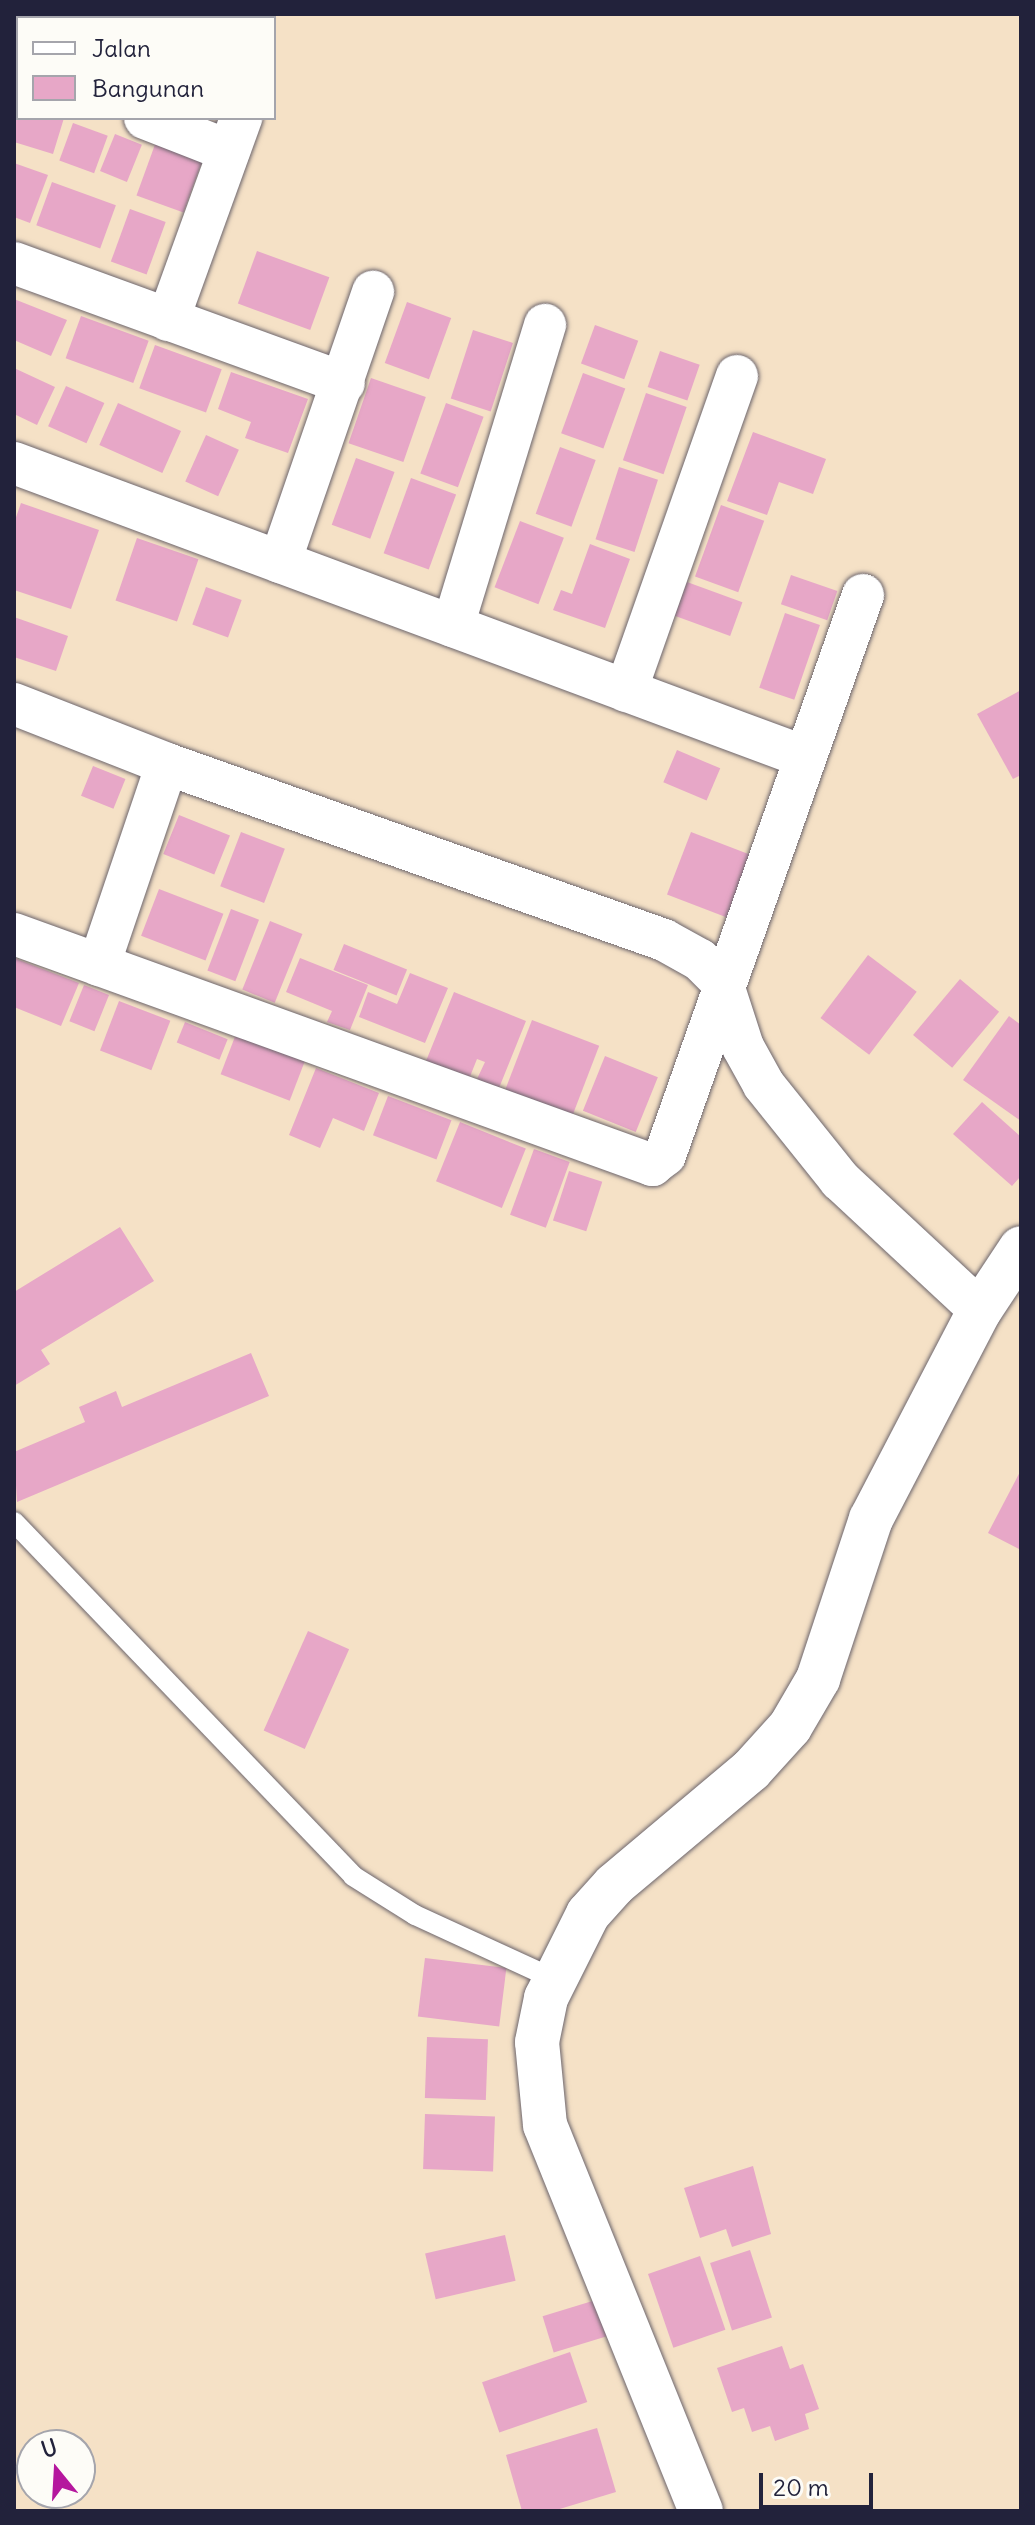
<!DOCTYPE html>
<html>
<head>
<meta charset="utf-8">
<style>
  body { margin:0 }
  #map { position:relative; width:1035px; height:2525px; overflow:hidden; background:#f5e1c6; font-family:Delius,sans-serif }
  div>[style] { position:absolute }
  [style*='--x'] { left:calc(var(--x)*1px); top:calc(var(--y)*1px); width:calc(var(--w)*1px); rotate:calc(var(--a)*1deg) }
  .building>* { inset:0; background:#e7a7c7; transform-origin:0 0 }
  .roads { filter:drop-shadow(0 0 2px #6c656c) drop-shadow(0 0 2px #6c656c) }
  .lane>* { height:20px; margin:-10px; padding:0 10px; transform-origin:10px; border-radius:10px; background:#fff }
  .street>* { height:42px; margin:-21px; padding:0 21px; transform-origin:21px; border-radius:21px; background:#fff }
  .secondary>* { height:44px; margin:-22px; padding:0 22px; transform-origin:22px; border-radius:22px; background:#fff }
  span { translate:-50% -50%; white-space:nowrap; text-align:center; line-height:1.15; -webkit-text-stroke:8px #fdfcf7; paint-order:stroke }
  .frame { position:absolute; inset:0; border:16px solid #22223b; pointer-events:none }
  .legend { position:absolute; left:16px; top:16px; width:260px; height:104px; box-sizing:border-box; background:#fdfcf7; border:2px solid #a5a5ac; margin:0; padding:10px 14px; list-style:none; font-size:24px; color:#22223b }
  .legend li { display:flex; align-items:center; gap:16px; height:40px }
  .legend b { width:40px; border:2px solid #a5a5ac }
  .north { position:absolute; left:16px; top:2429px; width:80px; height:80px; box-sizing:border-box; background:#fdfcf7; border:2px solid #a5a5ac; border-radius:50%; rotate:342deg; font-size:22px; font-weight:700; line-height:32px; text-align:center; color:#22223b }
  .north::after { content:''; display:block; margin:auto; width:28px; height:36px; background:#b5179e; clip-path:polygon(50% 0,100% 100%,50% 72%,0 100%) }
  .scale { position:absolute; left:759px; top:2473px; width:114px; height:36px; box-sizing:border-box; border:4px solid #22223b; border-top:0; padding-left:10px; font-size:24px; line-height:28px; white-space:nowrap; color:#22223b; -webkit-text-stroke:6px #fdfcf7; paint-order:stroke }
</style>
</head>
<body>
<div id="map">
  <div class="building">
    <i style="clip-path:polygon(14px 100px,18px 118px,64px 118px,53px 154px,14px 142px)"></i>
    <i style="left:73px;top:123px;width:37px;height:40px;rotate:20deg"></i>
    <i style="left:115px;top:134px;width:29px;height:40px;rotate:22deg"></i>
    <i style="left:157px;top:139px;width:50px;height:60px;rotate:20deg"></i>
    <i style="clip-path:polygon(14px 163px,48px 175px,30px 223px,14px 217px)"></i>
    <i style="left:52px;top:182px;width:68px;height:46px;rotate:20deg"></i>
    <i style="left:130px;top:209px;width:38px;height:56px;rotate:20deg"></i>
    <i style="left:257px;top:251px;width:77px;height:56px;rotate:20deg"></i>
    <i style="clip-path:polygon(14px 299px,67px 320px,51px 356px,14px 340px)"></i>
    <i style="left:407px;top:302px;width:47px;height:65px;rotate:20deg"></i>
    <i style="left:81px;top:316px;width:72px;height:45px;rotate:20deg"></i>
    <i style="left:595px;top:325px;width:46px;height:41px;rotate:20deg"></i>
    <i style="left:473px;top:330px;width:42px;height:72px;rotate:18deg"></i>
    <i style="left:155px;top:345px;width:71px;height:46px;rotate:20deg"></i>
    <i style="left:660px;top:351px;width:42px;height:38px;rotate:19deg"></i>
    <i style="clip-path:polygon(14px 368px,55px 387px,37px 425px,14px 414px)"></i>
    <i style="clip-path:polygon(231px 372px,308px 399px,288px 453px,245px 438px,251px 422px,218px 409px)"></i>
    <i style="left:583px;top:373px;width:45px;height:64px;rotate:20deg"></i>
    <i style="left:371px;top:378px;width:58px;height:69px;rotate:19deg"></i>
    <i style="left:66px;top:386px;width:42px;height:44px;rotate:24deg"></i>
    <i style="left:646px;top:393px;width:43px;height:71px;rotate:19deg"></i>
    <i style="left:118px;top:403px;width:69px;height:46px;rotate:24deg"></i>
    <i style="left:446px;top:403px;width:40px;height:75px;rotate:20deg"></i>
    <i style="clip-path:polygon(753px 432px,826px 459px,813px 494px,779px 482px,767px 515px,727px 501px)"></i>
    <i style="left:206px;top:435px;width:36px;height:51px;rotate:24deg"></i>
    <i style="left:560px;top:447px;width:38px;height:71px;rotate:20deg"></i>
    <i style="left:356px;top:458px;width:41px;height:71px;rotate:20deg"></i>
    <i style="left:619px;top:467px;width:41px;height:76px;rotate:18deg"></i>
    <i style="left:411px;top:478px;width:48px;height:80px;rotate:20deg"></i>
    <i style="clip-path:polygon(21px 503px,99px 530px,71px 609px,14px 590px,14px 523px)"></i>
    <i style="left:721px;top:505px;width:46px;height:76px;rotate:20deg"></i>
    <i style="left:520px;top:521px;width:47px;height:71px;rotate:21deg"></i>
    <i style="left:137px;top:538px;width:65px;height:66px;rotate:19deg"></i>
    <i style="clip-path:polygon(590px 544px,630px 559px,605px 628px,553px 610px,561px 590px,572px 594px)"></i>
    <i style="left:791px;top:575px;width:49px;height:31px;rotate:19deg"></i>
    <i style="left:687px;top:582px;width:59px;height:36px;rotate:20deg"></i>
    <i style="left:206px;top:587px;width:38px;height:40px;rotate:20deg"></i>
    <i style="left:785px;top:613px;width:37px;height:79px;rotate:19deg"></i>
    <i style="clip-path:polygon(14px 617px,68px 636px,56px 671px,14px 657px)"></i>
    <i style="clip-path:polygon(1021px 690px,1021px 775px,1013px 779px,977px 714px)"></i>
    <i style="left:677px;top:750px;width:47px;height:35px;rotate:23deg"></i>
    <i style="left:93px;top:766px;width:35px;height:32px;rotate:22deg"></i>
    <i style="left:179px;top:815px;width:55px;height:42px;rotate:22deg"></i>
    <i style="left:241px;top:832px;width:47px;height:58px;rotate:21deg"></i>
    <i style="left:691px;top:832px;width:74px;height:67px;rotate:21deg"></i>
    <i style="left:159px;top:889px;width:69px;height:50px;rotate:21deg"></i>
    <i style="left:231px;top:909px;width:30px;height:66px;rotate:21deg"></i>
    <i style="left:270px;top:921px;width:35px;height:74px;rotate:22deg"></i>
    <i style="left:344px;top:944px;width:68px;height:28px;rotate:22deg"></i>
    <i style="left:868px;top:955px;width:61px;height:79px;rotate:37deg"></i>
    <i style="clip-path:polygon(14px 958px,79px 983px,61px 1026px,14px 1007px)"></i>
    <i style="clip-path:polygon(300px 958px,368px 985px,350px 1030px,327px 1022px,332px 1011px,286px 992px)"></i>
    <i style="clip-path:polygon(410px 973px,448px 988px,425px 1043px,359px 1017px,368px 992px,397px 1004px)"></i>
    <i style="left:960px;top:979px;width:51px;height:73px;rotate:40deg"></i>
    <i style="left:84px;top:985px;width:27px;height:39px;rotate:22deg"></i>
    <i style="clip-path:polygon(454px 992px,526px 1021px,499px 1088px,477px 1079px,485px 1062px,477px 1059px,469px 1079px,426px 1061px)"></i>
    <i style="left:119px;top:1001px;width:55px;height:53px;rotate:21deg"></i>
    <i style="clip-path:polygon(1009px 1016px,1021px 1025px,1021px 1121px,963px 1080px)"></i>
    <i style="left:532px;top:1020px;width:72px;height:80px;rotate:21deg"></i>
    <i style="left:185px;top:1022px;width:46px;height:22px;rotate:22deg"></i>
    <i style="left:236px;top:1034px;width:74px;height:43px;rotate:21deg"></i>
    <i style="left:605px;top:1056px;width:57px;height:59px;rotate:22deg"></i>
    <i style="clip-path:polygon(316px 1068px,379px 1093px,364px 1131px,333px 1118px,320px 1148px,289px 1135px)"></i>
    <i style="left:388px;top:1096px;width:68px;height:42px;rotate:21deg"></i>
    <i style="clip-path:polygon(982px 1102px,1021px 1137px,1021px 1176px,1012px 1186px,953px 1134px)"></i>
    <i style="left:460px;top:1122px;width:71px;height:64px;rotate:22deg"></i>
    <i style="left:534px;top:1149px;width:38px;height:70px;rotate:20deg"></i>
    <i style="left:569px;top:1171px;width:35px;height:52px;rotate:18deg"></i>
    <i style="clip-path:polygon(120px 1227px,154px 1281px,41px 1350px,50px 1364px,14px 1386px,14px 1292px)"></i>
    <i style="clip-path:polygon(251px 1353px,269px 1396px,17px 1502px,14px 1452px,85px 1422px,79px 1407px,116px 1391px,122px 1407px)"></i>
    <i style="clip-path:polygon(1021px 1470px,1021px 1550px,988px 1533px)"></i>
    <i style="left:308px;top:1631px;width:45px;height:109px;rotate:24deg"></i>
    <i style="left:425px;top:1958px;width:82px;height:59px;rotate:7deg"></i>
    <i style="left:427px;top:2037px;width:61px;height:61px;rotate:2deg"></i>
    <i style="left:425px;top:2114px;width:70px;height:55px;rotate:2deg"></i>
    <i style="clip-path:polygon(753px 2166px,771px 2234px,732px 2247px,726px 2229px,700px 2238px,684px 2188px)"></i>
    <i style="left:505px;top:2235px;width:47px;height:82px;rotate:77deg"></i>
    <i style="left:750px;top:2250px;width:71px;height:42px;rotate:72deg"></i>
    <i style="left:700px;top:2256px;width:78px;height:55px;rotate:71deg"></i>
    <i style="left:599px;top:2299px;width:38px;height:59px;rotate:73deg"></i>
    <i style="clip-path:polygon(782px 2346px,790px 2369px,803px 2364px,819px 2409px,805px 2414px,809px 2429px,775px 2441px,770px 2426px,752px 2432px,744px 2408px,732px 2412px,717px 2368px)"></i>
    <i style="left:570px;top:2352px;width:53px;height:93px;rotate:71deg"></i>
    <i style="clip-path:polygon(597px 2428px,616px 2492px,553px 2511px,522px 2511px,506px 2455px)"></i>
  </div>
  <div class="roads">
    <div class="lane">
      <i style="--x:14;--y:1522;--w:490;--a:46.2"></i>
      <i style="--x:353;--y:1876;--w:73;--a:32.2"></i>
      <i style="--x:415;--y:1915;--w:151;--a:24.7"></i>
    </div>
    <div class="street">
      <i style="--x:14;--y:66;--w:4;--a:14"></i>
      <i style="--x:145;--y:118;--w:90;--a:21.4"></i>
      <i style="--x:14;--y:263;--w:351;--a:20"></i>
      <i style="--x:168;--y:320;--w:215;--a:-70.1"></i>
      <i style="--x:14;--y:463;--w:844;--a:20.39"></i>
      <i style="--x:280;--y:562;--w:286;--a:-71"></i>
      <i style="--x:453;--y:626;--w:315;--a:-73"></i>
      <i style="--x:626;--y:691;--w:334;--a:-70.6"></i>
      <i style="--x:14;--y:704;--w:164;--a:21.4"></i>
      <i style="--x:167;--y:764;--w:527;--a:19.5"></i>
      <i style="--x:664;--y:940;--w:41;--a:29.1"></i>
      <i style="--x:700;--y:960;--w:31;--a:45"></i>
      <i style="--x:722;--y:982;--w:68;--a:72.1"></i>
      <i style="--x:743;--y:1047;--w:43;--a:61.1"></i>
      <i style="--x:764;--y:1085;--w:122;--a:51.3"></i>
      <i style="--x:840;--y:1180;--w:191;--a:42.9"></i>
      <i style="--x:14;--y:934;--w:679;--a:19.9"></i>
      <i style="--x:652;--y:1165;--w:16;--a:-38"></i>
      <i style="--x:665;--y:1155;--w:594;--a:-70.53"></i>
      <i style="--x:99;--y:965;--w:212;--a:-71.3"></i>
    </div>
    <div class="secondary">
      <i style="--x:701;--y:2511;--w:416;--a:-112"></i>
      <i style="--x:545;--y:2125;--w:83;--a:-95.5"></i>
      <i style="--x:537;--y:2042;--w:45;--a:-78.4"></i>
      <i style="--x:546;--y:1998;--w:94;--a:-63.4"></i>
      <i style="--x:588;--y:1914;--w:39;--a:-48"></i>
      <i style="--x:614;--y:1885;--w:179;--a:-40"></i>
      <i style="--x:751;--y:1770;--w:58;--a:-47.8"></i>
      <i style="--x:790;--y:1727;--w:56;--a:-59.7"></i>
      <i style="--x:818;--y:1679;--w:169;--a:-71.7"></i>
      <i style="--x:871;--y:1519;--w:236;--a:-62.5"></i>
      <i style="--x:980;--y:1310;--w:74;--a:-56.5"></i>
    </div>
  </div>
  <div class="frame"></div>
  <ul class="legend">
  <li><b style="height:10px;background:#fff"></b>Jalan</li>
  <li><b style="height:22px;background:#e7a7c7"></b>Bangunan</li>
  </ul>
  <div class="north">U</div>
  <div class="scale">20 m</div>
</div>
</body>
</html>
